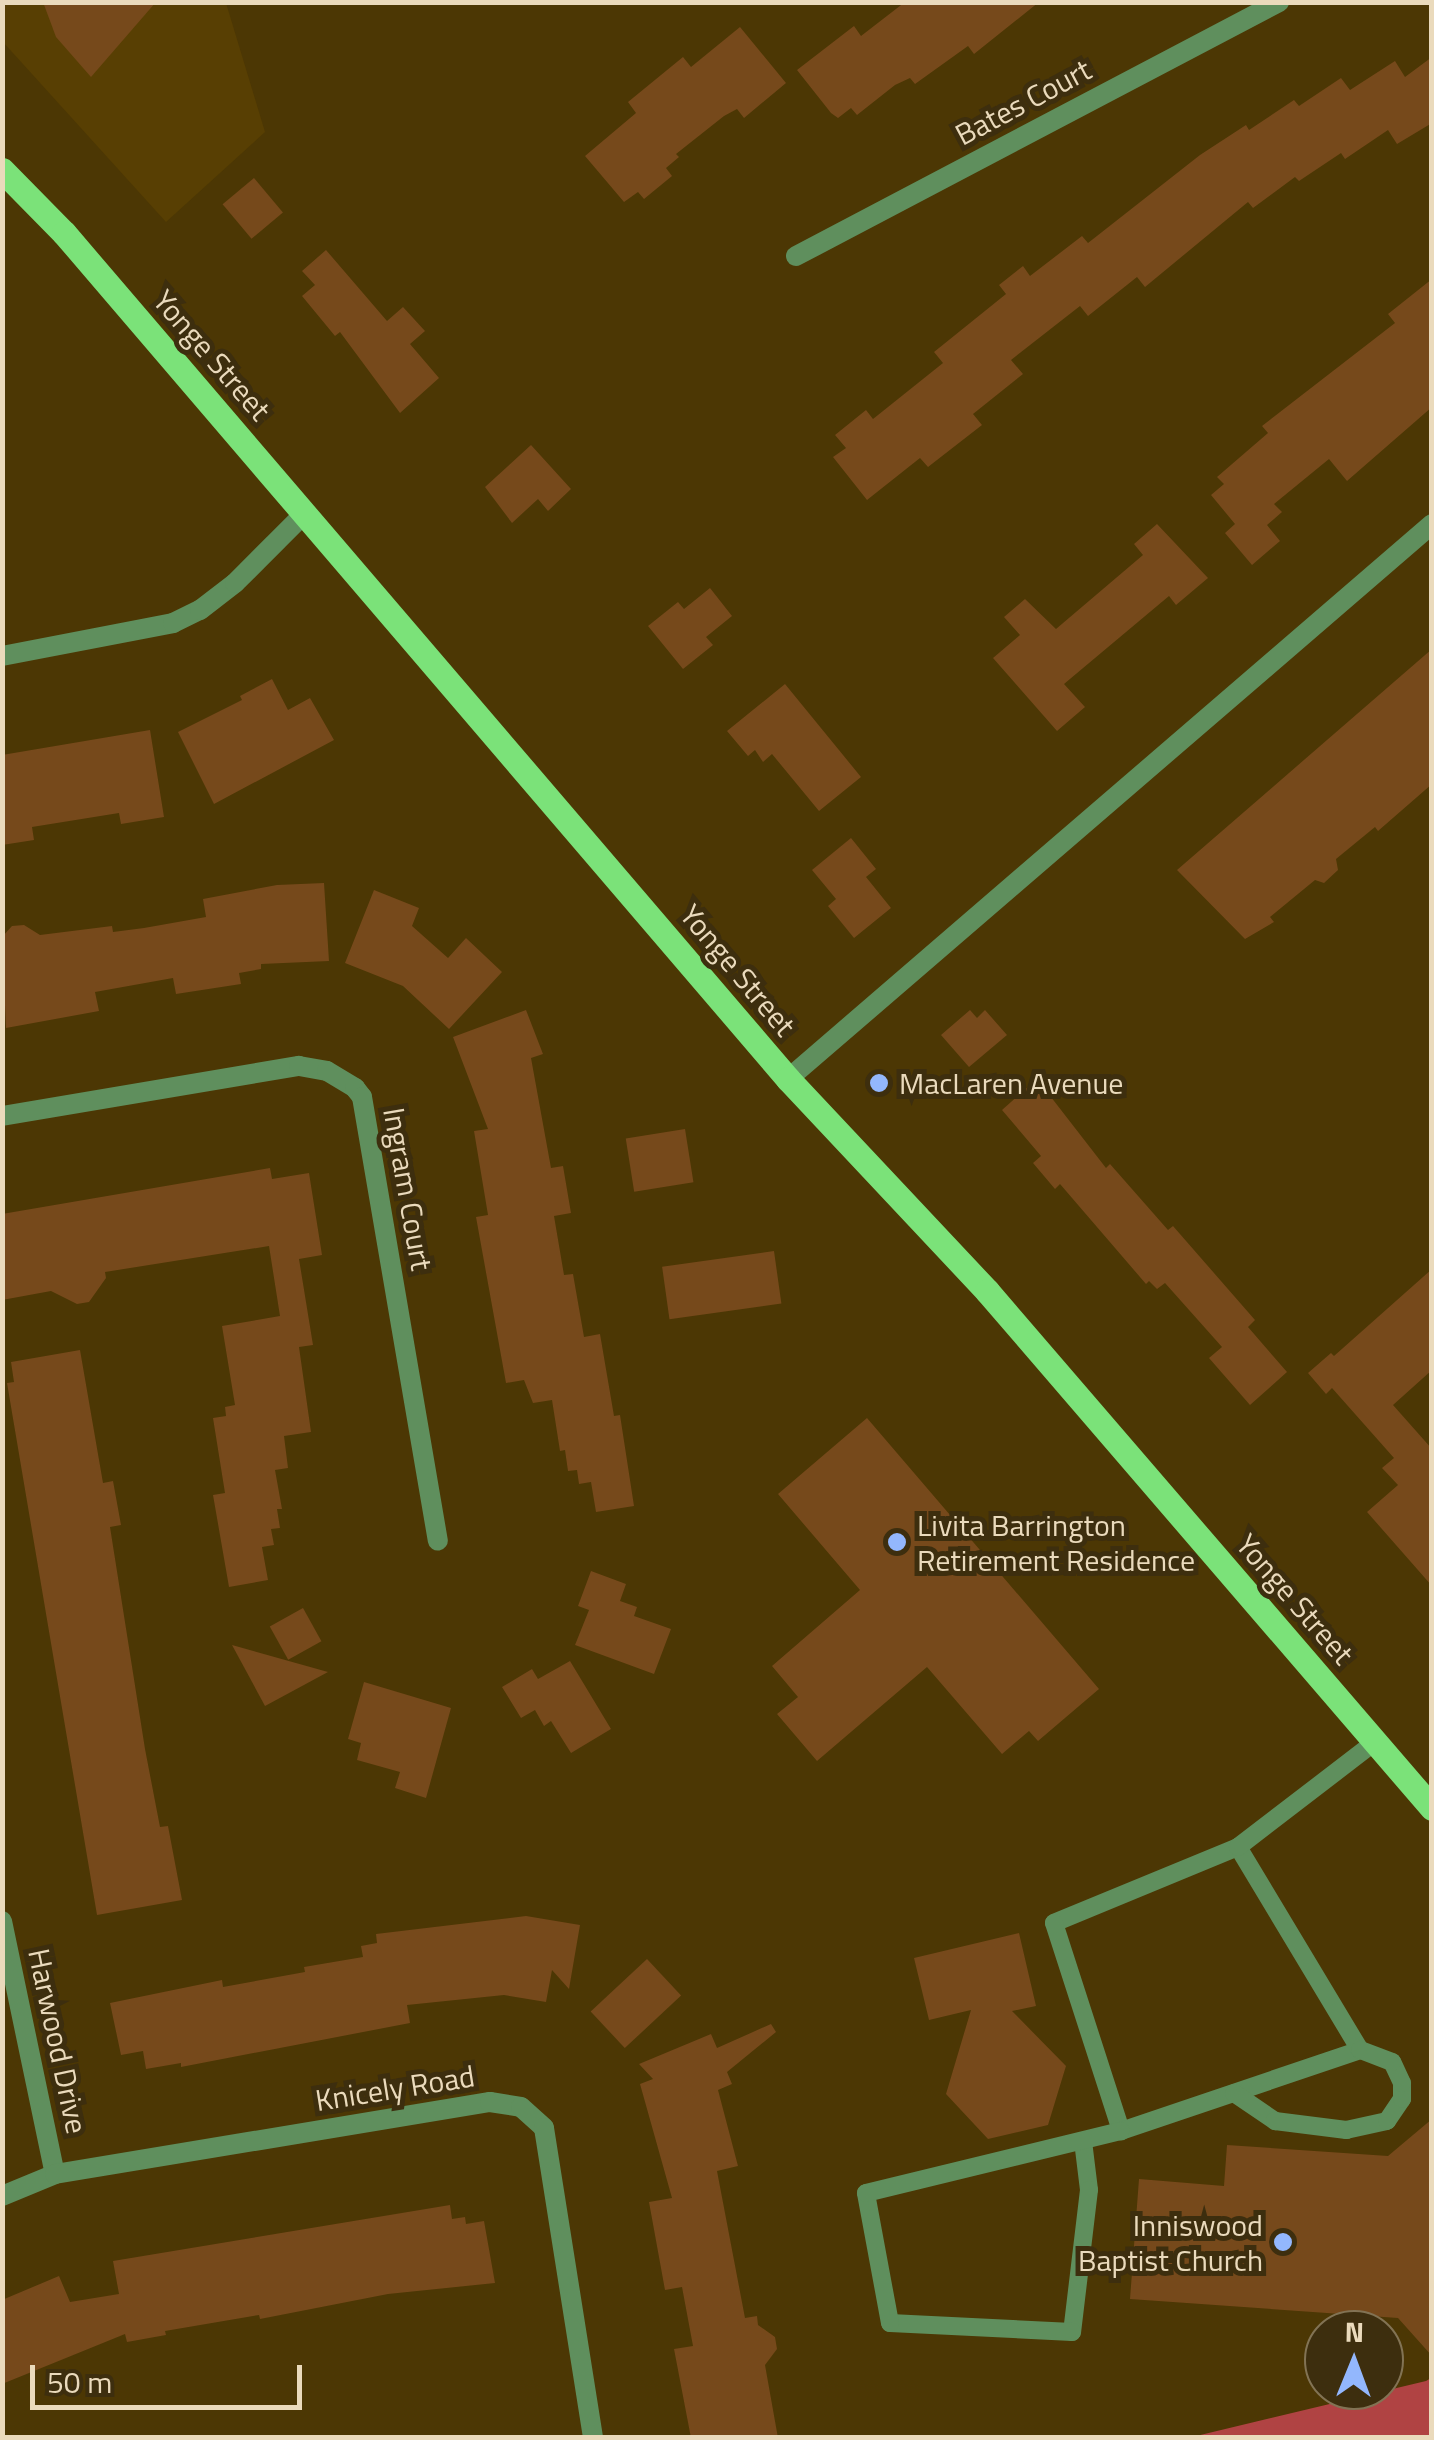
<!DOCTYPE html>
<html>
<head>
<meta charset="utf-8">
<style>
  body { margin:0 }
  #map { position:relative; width:1434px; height:2440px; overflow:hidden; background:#4c3704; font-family:"Titillium Web",sans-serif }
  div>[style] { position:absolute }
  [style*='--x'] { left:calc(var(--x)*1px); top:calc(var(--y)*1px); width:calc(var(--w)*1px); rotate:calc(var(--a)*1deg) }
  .built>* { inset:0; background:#583f03 }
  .forest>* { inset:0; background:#b04343 }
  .building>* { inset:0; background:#76491b; transform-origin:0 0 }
  .lane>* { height:18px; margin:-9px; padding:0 9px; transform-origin:9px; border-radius:9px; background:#5f8f5d }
  .street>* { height:20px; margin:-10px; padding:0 10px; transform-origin:10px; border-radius:10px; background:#5f8f5d }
  .primary>* { height:25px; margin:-12.5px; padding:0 12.5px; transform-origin:12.5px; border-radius:12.5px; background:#7be279 }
  .dots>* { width:28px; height:28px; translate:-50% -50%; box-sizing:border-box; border:5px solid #3d2e0e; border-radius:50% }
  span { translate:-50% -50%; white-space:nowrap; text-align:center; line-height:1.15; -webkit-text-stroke:10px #3d2e0e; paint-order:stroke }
  .street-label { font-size:30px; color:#eadabc }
  .poi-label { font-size:30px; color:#eadabc }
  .left { translate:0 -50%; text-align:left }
  .right { translate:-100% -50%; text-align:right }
  .frame { position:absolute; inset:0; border:5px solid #eadabc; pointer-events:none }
  .north { position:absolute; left:1304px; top:2310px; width:100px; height:100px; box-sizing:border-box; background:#3d2e0e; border:2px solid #827354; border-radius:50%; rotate:1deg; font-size:28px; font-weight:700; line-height:40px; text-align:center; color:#eadabc }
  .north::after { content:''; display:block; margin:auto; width:35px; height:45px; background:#93b7fd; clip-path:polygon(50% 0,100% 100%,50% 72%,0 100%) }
  .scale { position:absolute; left:30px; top:2365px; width:272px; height:45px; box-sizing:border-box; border:5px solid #eadabc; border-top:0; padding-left:12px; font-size:30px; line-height:35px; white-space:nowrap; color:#eadabc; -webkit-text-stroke:8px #3d2e0e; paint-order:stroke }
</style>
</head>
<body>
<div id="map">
  <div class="built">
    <i style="clip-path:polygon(3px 3px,226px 3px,265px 132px,166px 222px,3px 42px)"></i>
  </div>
  <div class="forest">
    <i style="clip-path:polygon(1431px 2378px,1431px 2437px,1192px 2437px,1426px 2381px)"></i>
  </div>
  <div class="building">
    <i style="clip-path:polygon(43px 2px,156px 2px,91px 77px,56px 37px)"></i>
    <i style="clip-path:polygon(905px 2px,1039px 2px,974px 54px,968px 46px,915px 84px,910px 78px,895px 85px,857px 115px,851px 108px,838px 118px,831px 113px,797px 70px,854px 26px,861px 36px)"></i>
    <i style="clip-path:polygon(740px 27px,786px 83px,744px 118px,737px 109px,724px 116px,676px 154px,679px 157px,666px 168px,672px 176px,644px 199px,638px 192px,624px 202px,585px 156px,636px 113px,628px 102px,683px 57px,691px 67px)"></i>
    <i style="clip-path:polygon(1432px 57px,1432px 123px,1397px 144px,1388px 130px,1345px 159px,1341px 153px,1299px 181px,1295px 177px,1253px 208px,1248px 202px,1145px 287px,1137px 277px,1088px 316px,1080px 306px,1011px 360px,1023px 374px,973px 414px,982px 425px,928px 467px,920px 458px,867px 500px,833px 457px,846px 448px,835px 435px,866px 410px,873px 419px,943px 363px,934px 352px,1006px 294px,999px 285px,1023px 266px,1030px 276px,1082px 236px,1088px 243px,1200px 155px,1246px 125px,1249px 130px,1294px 100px,1299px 106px,1341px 78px,1350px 90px,1395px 61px,1405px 77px)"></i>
    <i style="left:254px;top:178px;width:45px;height:41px;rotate:50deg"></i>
    <i style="clip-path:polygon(326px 250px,387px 321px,403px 307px,425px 331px,410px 344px,439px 378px,400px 413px,340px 332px,335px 336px,302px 296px,315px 285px,302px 271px)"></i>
    <i style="clip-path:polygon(1432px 279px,1432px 407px,1347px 481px,1329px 459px,1274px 504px,1282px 512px,1267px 525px,1280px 541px,1252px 565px,1225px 533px,1235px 524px,1211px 495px,1224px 484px,1217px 477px,1268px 433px,1262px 426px,1395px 323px,1388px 314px)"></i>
    <i style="clip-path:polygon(531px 445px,571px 489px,548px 511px,538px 499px,512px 523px,485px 487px)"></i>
    <i style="clip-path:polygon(1157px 524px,1208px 578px,1176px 605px,1169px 596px,1064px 684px,1085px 707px,1057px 731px,993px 658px,1020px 635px,1004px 617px,1025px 599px,1056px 629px,1143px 555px,1134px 544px)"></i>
    <i style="clip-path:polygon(710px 588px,732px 616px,706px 637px,713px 645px,683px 669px,648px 626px,678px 602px,684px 609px)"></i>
    <i style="clip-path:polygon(1432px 649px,1432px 784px,1378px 831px,1375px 827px,1336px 859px,1338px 870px,1324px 883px,1315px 880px,1270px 917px,1274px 922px,1245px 939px,1177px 870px)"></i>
    <i style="clip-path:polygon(272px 679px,288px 710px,310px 698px,334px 740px,214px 804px,178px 732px,242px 700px,240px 696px)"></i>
    <i style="clip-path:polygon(785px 684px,861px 777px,819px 811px,772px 754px,763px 762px,755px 750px,748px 756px,727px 731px)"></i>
    <i style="clip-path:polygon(150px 730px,164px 817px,121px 824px,119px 813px,32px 827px,34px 840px,2px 845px,2px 755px)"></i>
    <i style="clip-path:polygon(851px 838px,876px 869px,866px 877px,891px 908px,854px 938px,828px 906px,836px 899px,812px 870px)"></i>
    <i style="clip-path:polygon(324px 883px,329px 961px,261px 964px,261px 969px,239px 973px,241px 984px,176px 994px,173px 978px,95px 992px,99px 1011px,6px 1028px,2px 937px,12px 926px,24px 925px,40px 935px,112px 926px,113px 932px,144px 928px,206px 917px,203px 899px,277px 885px)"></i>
    <i style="clip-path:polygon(374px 890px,419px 908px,412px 926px,448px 958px,466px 938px,502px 972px,449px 1029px,403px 986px,345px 963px)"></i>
    <i style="clip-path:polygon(526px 1010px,543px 1054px,531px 1058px,551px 1168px,563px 1166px,571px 1213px,554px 1216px,564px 1275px,573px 1274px,584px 1337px,600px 1334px,614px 1416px,620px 1415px,634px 1506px,596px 1512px,591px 1482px,579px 1484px,577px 1470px,568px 1471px,565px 1450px,560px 1451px,552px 1400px,533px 1403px,524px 1380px,506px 1383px,476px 1217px,488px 1215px,474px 1131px,488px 1129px,453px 1037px)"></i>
    <i style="clip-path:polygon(970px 1010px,977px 1018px,985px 1010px,1007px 1035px,969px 1067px,941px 1035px)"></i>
    <i style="clip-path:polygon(1037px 1079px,1106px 1168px,1110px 1164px,1168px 1230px,1173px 1226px,1255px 1320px,1248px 1327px,1287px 1372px,1250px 1405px,1209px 1358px,1222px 1347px,1165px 1283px,1157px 1289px,1149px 1281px,1146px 1284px,1060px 1184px,1055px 1189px,1033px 1163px,1041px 1156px,1002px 1110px)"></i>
    <i style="left:685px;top:1129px;width:54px;height:60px;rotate:81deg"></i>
    <i style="clip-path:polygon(270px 1168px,272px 1179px,309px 1173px,322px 1255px,299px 1259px,313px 1345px,299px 1347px,311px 1432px,284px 1436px,288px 1468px,275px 1470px,282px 1509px,277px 1509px,280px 1528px,271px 1529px,274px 1545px,262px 1547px,268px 1580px,229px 1587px,213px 1495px,225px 1493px,213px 1418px,226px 1416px,225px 1407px,235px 1405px,222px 1326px,280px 1316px,269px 1246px,105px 1272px,106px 1278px,89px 1302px,77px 1304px,51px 1291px,2px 1300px,2px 1214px)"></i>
    <i style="left:774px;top:1251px;width:53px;height:113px;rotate:82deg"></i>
    <i style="clip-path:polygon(1432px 1269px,1432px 1370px,1393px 1405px,1432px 1449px,1432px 1586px,1367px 1512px,1398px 1485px,1382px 1468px,1394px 1458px,1332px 1388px,1326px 1394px,1308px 1373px,1331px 1353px,1334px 1356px)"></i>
    <i style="clip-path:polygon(80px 1350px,103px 1483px,113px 1481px,121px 1525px,110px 1527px,145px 1749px,160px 1827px,168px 1826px,182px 1900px,97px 1915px,7px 1383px,14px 1382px,11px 1362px)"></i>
    <i style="clip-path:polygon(867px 1418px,1099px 1689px,1038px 1741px,1029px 1731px,1002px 1754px,927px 1667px,817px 1761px,777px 1714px,798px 1697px,772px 1666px,860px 1590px,778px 1494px)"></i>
    <i style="clip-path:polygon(591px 1571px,626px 1584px,620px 1601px,637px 1607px,634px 1616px,671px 1629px,654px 1674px,575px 1645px,589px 1610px,578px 1606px)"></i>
    <i style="left:303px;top:1608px;width:38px;height:38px;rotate:61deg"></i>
    <i style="clip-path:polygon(232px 1645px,328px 1672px,265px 1706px)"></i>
    <i style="clip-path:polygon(570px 1661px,611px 1729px,571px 1753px,551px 1721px,544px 1726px,535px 1710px,521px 1718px,502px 1687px,532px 1669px,538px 1679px)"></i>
    <i style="clip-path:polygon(364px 1682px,451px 1708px,426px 1798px,395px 1788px,400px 1772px,357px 1760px,361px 1743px,348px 1739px)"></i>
    <i style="clip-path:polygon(526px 1916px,580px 1925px,569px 1989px,552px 1970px,546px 2002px,504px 1995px,407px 2005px,410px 2023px,181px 2067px,181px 2063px,146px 2069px,143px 2051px,121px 2055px,110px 2003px,222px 1980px,223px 1987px,305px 1972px,304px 1967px,363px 1957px,361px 1946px,377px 1943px,376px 1934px)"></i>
    <i style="clip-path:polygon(1019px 1933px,1036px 2006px,1012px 2011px,1066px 2066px,1048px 2125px,988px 2139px,946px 2094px,971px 2010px,929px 2020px,914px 1958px)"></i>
    <i style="left:647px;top:1959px;width:50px;height:77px;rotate:47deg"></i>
    <i style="clip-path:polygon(771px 2024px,776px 2032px,727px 2072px,732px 2084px,718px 2090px,738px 2166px,717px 2171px,745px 2318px,757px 2316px,758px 2325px,775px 2337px,777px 2349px,765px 2365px,778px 2438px,691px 2438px,674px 2349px,693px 2346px,682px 2287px,665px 2290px,649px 2202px,672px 2198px,640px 2084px,653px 2079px,639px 2064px,711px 2034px,717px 2048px)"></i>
    <i style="clip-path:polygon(1432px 2119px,1432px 2356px,1398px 2318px,1130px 2299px,1139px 2179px,1224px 2186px,1227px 2145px,1388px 2156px)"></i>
    <i style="clip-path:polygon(450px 2205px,452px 2219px,465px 2217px,466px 2224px,484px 2221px,495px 2283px,388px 2294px,260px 2319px,259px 2315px,165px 2331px,166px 2335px,127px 2342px,125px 2334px,2px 2384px,2px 2300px,59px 2276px,70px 2302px,119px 2294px,113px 2261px)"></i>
  </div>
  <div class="lane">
    <i style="--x:1238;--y:1847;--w:199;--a:157.6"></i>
    <i style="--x:1054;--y:1923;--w:219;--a:72.1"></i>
    <i style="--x:1121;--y:2131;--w:252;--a:-18.7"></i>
    <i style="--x:1360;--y:2050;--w:237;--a:-121"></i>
    <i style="--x:1238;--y:1847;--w:173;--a:-37.5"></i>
    <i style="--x:1234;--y:2093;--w:50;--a:34.3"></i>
    <i style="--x:1275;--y:2121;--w:72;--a:7.2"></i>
    <i style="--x:1346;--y:2130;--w:42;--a:-12.4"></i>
    <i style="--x:1387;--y:2121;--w:27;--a:-56"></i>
    <i style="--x:1402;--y:2099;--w:16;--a:-90"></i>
    <i style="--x:1402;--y:2083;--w:23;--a:-115"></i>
    <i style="--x:1392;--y:2062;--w:34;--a:-159"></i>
    <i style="--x:1083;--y:2141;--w:49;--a:83"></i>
    <i style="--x:1089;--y:2190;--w:143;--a:96.8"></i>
    <i style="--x:1072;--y:2332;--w:182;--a:-177.2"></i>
    <i style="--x:890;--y:2323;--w:132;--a:-100.5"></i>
    <i style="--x:866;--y:2193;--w:262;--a:-13.7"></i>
  </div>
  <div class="street">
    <i style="--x:796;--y:256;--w:546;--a:-27.74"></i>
    <i style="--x:2;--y:656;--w:174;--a:-10.9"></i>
    <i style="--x:173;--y:623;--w:30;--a:-26"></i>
    <i style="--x:200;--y:610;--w:44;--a:-37.6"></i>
    <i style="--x:235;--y:583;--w:99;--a:-45"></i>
    <i style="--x:788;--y:1079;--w:850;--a:-40.75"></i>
    <i style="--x:2;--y:1116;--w:301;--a:-9.6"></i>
    <i style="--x:299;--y:1066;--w:28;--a:10"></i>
    <i style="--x:327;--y:1071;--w:33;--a:31"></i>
    <i style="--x:355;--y:1088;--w:11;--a:52"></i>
    <i style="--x:362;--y:1097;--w:450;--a:80.3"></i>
    <i style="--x:2;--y:1921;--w:258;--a:78.2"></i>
    <i style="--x:2;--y:2196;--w:57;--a:-22.5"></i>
    <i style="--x:55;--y:2174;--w:441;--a:-9.4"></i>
    <i style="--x:490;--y:2102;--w:31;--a:9"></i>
    <i style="--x:521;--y:2107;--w:31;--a:42"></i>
    <i style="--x:544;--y:2128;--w:314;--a:81"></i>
  </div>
  <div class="primary">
    <i style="--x:2;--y:170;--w:88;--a:45.5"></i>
    <i style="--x:64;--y:233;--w:1114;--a:49.44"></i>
    <i style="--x:788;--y:1079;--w:291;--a:46.8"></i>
    <i style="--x:987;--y:1291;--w:682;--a:49.28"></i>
  </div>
  <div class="dots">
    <i style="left:879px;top:1083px;background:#93b7fd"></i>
    <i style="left:897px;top:1542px;background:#93b7fd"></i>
    <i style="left:1283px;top:2242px;background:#93b7fd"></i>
  </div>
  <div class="street-label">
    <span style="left:1023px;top:102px;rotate:-28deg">Bates Court</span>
    <span style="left:212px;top:355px;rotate:49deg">Yonge Street</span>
    <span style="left:738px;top:970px;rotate:50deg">Yonge Street</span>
    <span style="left:408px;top:1189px;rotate:80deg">Ingram Court</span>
    <span style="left:1295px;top:1599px;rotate:49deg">Yonge Street</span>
    <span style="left:58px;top:2041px;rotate:78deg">Harwood Drive</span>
    <span style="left:395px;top:2088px;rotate:-9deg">Knicely Road</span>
  </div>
  <div class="poi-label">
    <span class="left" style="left:899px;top:1083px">MacLaren Avenue</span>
    <span class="left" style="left:917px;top:1542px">Livita Barrington<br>Retirement Residence</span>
    <span class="right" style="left:1263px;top:2242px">Inniswood<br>Baptist Church</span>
  </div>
  <div class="frame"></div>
  <div class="north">N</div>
  <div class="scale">50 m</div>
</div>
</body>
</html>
